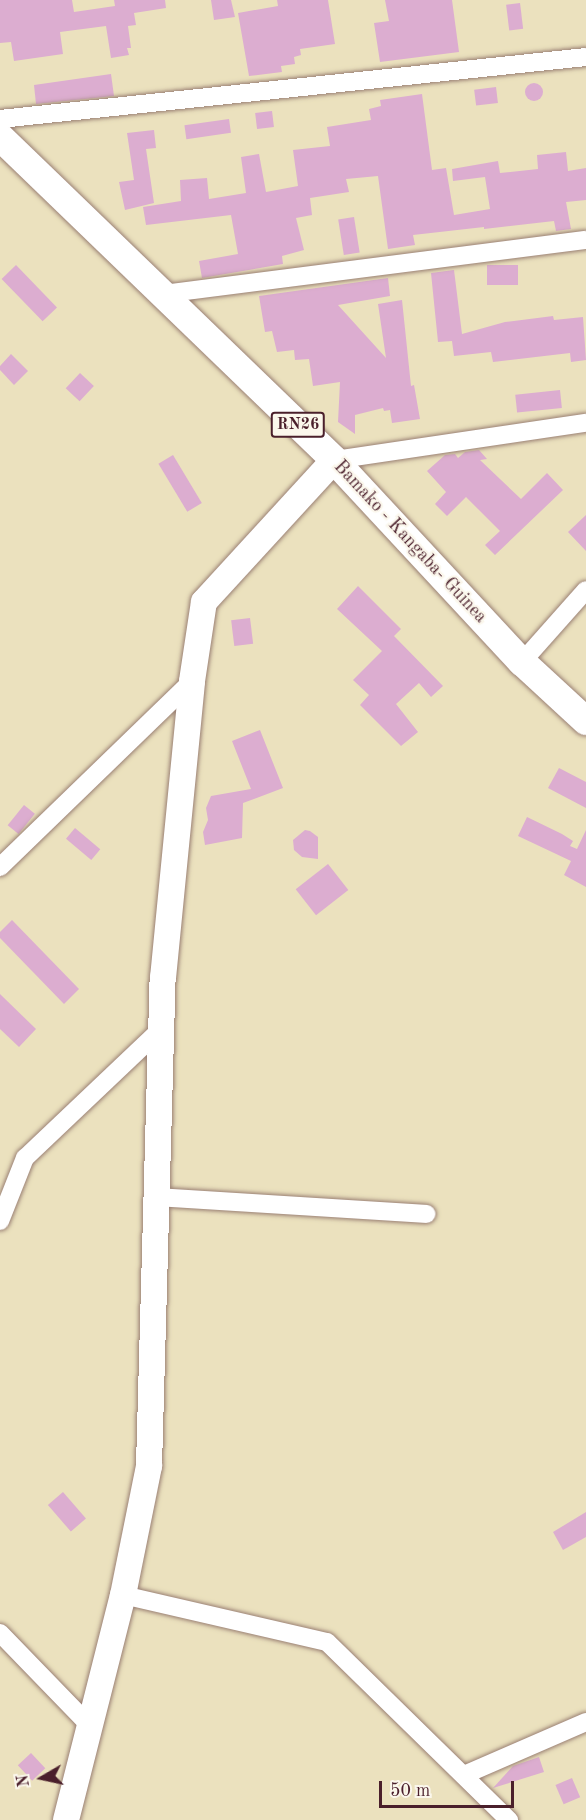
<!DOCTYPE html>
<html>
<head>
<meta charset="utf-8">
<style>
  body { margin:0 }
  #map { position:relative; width:586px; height:1820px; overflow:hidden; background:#ebe1be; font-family:"Old Standard TT",serif }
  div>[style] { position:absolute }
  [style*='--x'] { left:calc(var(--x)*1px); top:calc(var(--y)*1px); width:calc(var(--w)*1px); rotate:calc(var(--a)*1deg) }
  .building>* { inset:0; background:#dcadd0; transform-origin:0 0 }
  .round { border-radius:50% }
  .roads { filter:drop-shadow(0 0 2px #9a8074) drop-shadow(0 0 2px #9a8074) }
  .street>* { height:18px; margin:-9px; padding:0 9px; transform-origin:9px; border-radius:9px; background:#fff }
  .secondary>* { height:26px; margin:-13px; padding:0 13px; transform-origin:13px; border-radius:13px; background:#fff }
  .primary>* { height:28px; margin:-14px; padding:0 14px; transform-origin:14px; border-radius:14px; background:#fff }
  span { translate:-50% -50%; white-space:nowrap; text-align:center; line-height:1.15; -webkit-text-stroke:4.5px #fbf7ec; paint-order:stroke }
  .shield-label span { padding:2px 4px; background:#fbf7ec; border:2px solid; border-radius:4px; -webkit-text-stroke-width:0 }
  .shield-label { font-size:16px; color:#4a1f2b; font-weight:700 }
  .street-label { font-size:18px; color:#4a1f2b }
  .north { position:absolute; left:12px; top:1748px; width:60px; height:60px; -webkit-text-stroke:4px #fbf7ec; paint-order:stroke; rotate:261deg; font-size:16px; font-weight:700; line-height:24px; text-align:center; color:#4a1f2b }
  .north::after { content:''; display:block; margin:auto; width:21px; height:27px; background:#4a1f2b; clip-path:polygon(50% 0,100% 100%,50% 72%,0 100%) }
  .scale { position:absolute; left:379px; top:1781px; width:135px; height:27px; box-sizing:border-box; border:3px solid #4a1f2b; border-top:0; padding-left:8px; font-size:18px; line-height:21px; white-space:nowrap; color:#4a1f2b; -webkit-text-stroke:4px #fbf7ec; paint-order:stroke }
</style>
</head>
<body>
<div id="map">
  <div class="building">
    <i style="clip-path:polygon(0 0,72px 0,74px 12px,115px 6px,114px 0,165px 0,166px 8px,134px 13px,136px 25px,128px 26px,131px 48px,127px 48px,129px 55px,111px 58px,106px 26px,60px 32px,63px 54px,14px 61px,11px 42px,0 43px)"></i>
    <i style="clip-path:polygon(211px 0,231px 0,235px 17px,214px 20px)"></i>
    <i style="clip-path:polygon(277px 0,328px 0,335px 44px,300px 49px,301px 55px,294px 57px,295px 64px,281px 66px,282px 72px,249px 76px,238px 13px,278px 6px)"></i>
    <i style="clip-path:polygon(385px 0,452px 0,459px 52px,380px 62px,374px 23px,389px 21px)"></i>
    <i style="left:520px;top:3px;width:26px;height:14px;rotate:83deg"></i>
    <i style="clip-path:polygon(111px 74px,114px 96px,36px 104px,34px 85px)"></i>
    <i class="round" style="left:525px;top:83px;width:18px;height:18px"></i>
    <i style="left:496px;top:87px;width:16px;height:22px;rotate:83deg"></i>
    <i style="clip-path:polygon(422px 94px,432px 170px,446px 168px,454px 215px,490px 209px,485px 177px,453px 181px,452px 169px,498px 161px,500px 173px,538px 169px,537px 155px,566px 152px,568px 171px,586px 168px,586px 200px,566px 202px,571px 229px,556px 231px,554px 221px,484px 229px,484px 227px,413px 235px,415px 245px,388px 249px,378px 176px,346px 179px,349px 192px,310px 198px,312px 215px,296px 218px,304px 250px,282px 256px,283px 264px,202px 278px,199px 261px,238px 254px,231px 215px,146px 225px,143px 207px,181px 201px,180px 180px,207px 178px,209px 199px,246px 193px,241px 157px,259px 154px,266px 192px,298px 186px,293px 150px,330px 146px,327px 127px,371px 120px,369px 109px,381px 106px,380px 100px)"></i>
    <i style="left:272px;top:111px;width:16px;height:17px;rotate:83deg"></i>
    <i style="left:229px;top:119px;width:14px;height:45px;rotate:82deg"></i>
    <i style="clip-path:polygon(154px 130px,156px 148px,146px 149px,154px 203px,125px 210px,119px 182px,134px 180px,127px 133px)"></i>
    <i style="left:354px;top:217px;width:36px;height:16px;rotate:81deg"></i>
    <i style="left:16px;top:265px;width:59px;height:20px;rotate:46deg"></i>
    <i style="left:518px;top:265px;width:20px;height:31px;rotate:90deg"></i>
    <i style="clip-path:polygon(454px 270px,462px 334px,505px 322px,553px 316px,554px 320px,583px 317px,586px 360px,571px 362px,570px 353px,493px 362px,491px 352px,454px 356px,452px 341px,438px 342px,431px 273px)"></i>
    <i style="clip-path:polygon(388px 278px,390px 296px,338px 305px,386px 358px,378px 304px,402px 300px,411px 386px,414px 385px,420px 419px,392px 423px,390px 410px,384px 411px,383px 408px,355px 415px,355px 434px,338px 422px,340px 382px,313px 386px,309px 359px,295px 360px,294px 350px,277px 352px,272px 331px,265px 332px,259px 296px)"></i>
    <i style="clip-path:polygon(11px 354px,28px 371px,14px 385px,0 370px,0 366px)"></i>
    <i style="left:80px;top:373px;width:19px;height:21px;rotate:43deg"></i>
    <i style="left:560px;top:390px;width:18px;height:45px;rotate:84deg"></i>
    <i style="clip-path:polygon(479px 450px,487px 459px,480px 460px,521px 499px,547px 473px,563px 490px,495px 555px,485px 545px,500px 531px,466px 497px,447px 516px,435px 504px,446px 492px,427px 471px,445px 455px,455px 454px,458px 458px,465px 452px)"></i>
    <i style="left:173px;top:455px;width:56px;height:17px;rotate:59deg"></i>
    <i style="clip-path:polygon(586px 515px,586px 551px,568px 532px)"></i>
    <i style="clip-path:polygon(358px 586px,401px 629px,394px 636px,443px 686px,431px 697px,419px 683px,396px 704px,418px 732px,401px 746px,360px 705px,369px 695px,353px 680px,382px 651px,337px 609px)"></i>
    <i style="left:250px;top:618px;width:26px;height:19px;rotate:83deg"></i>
    <i style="clip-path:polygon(260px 730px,283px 788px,243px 803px,242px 838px,205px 845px,203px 832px,208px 820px,206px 808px,211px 796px,251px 789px,232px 741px)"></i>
    <i style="clip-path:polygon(559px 768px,586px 782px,586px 808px,548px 788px)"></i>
    <i style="left:24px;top:805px;width:14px;height:26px;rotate:39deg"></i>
    <i style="clip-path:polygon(527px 817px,562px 834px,573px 841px,570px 846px,577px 849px,586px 830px,586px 887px,564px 875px,571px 861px,518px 836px)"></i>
    <i style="left:75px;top:828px;width:33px;height:14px;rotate:40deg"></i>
    <i style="clip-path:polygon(305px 830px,310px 831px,318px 837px,318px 859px,302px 857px,294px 850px,293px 840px)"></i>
    <i style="left:328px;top:864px;width:33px;height:41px;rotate:52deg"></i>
    <i style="clip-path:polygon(12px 920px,79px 989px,64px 1004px,0 938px,0 932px)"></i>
    <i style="clip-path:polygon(0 994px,36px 1029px,19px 1047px,0 1029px)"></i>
    <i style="left:63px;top:1492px;width:35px;height:20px;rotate:49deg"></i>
    <i style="clip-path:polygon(586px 1512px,586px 1537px,563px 1550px,553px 1532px)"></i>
    <i style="left:31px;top:1753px;width:21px;height:18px;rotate:47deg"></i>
    <i style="clip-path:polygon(539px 1757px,544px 1772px,493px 1788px,513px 1766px)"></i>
    <i style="left:572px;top:1778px;width:21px;height:18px;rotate:67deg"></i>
  </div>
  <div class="roads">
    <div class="street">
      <i style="--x:0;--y:119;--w:589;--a:-6.04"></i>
      <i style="--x:163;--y:294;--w:426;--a:-7.3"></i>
      <i style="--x:334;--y:460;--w:255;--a:-8.4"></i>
      <i style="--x:522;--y:662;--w:96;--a:-48.4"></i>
      <i style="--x:0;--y:867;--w:267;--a:-44.1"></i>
      <i style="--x:157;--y:1197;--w:270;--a:3.6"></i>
      <i style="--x:0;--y:1221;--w:68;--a:-68.4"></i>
      <i style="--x:25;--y:1158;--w:189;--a:-43.5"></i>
      <i style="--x:123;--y:1595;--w:209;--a:13"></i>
      <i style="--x:327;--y:1642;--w:255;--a:44.4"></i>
      <i style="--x:0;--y:1633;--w:128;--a:45.9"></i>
      <i style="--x:464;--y:1775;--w:133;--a:-23.5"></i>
    </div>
    <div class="secondary">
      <i style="--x:66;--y:1820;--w:232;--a:-75.8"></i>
      <i style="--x:123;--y:1595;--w:132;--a:-78.6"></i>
      <i style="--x:149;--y:1466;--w:488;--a:-88.4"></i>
      <i style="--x:163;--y:978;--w:298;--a:-84.4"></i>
      <i style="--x:192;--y:681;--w:80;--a:-81.4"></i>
      <i style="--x:204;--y:602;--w:193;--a:-47.5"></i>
    </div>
    <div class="primary">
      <i style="--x:0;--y:137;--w:465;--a:44"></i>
      <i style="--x:334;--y:460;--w:276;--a:47.1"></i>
      <i style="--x:522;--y:662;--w:87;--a:42.7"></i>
    </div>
  </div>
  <div class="shield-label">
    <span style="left:298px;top:425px">RN26</span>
  </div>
  <div class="street-label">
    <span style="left:410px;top:542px;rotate:47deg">Bamako - Kangaba- Guinea</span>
  </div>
  <div class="north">N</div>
  <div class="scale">50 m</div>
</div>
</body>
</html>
